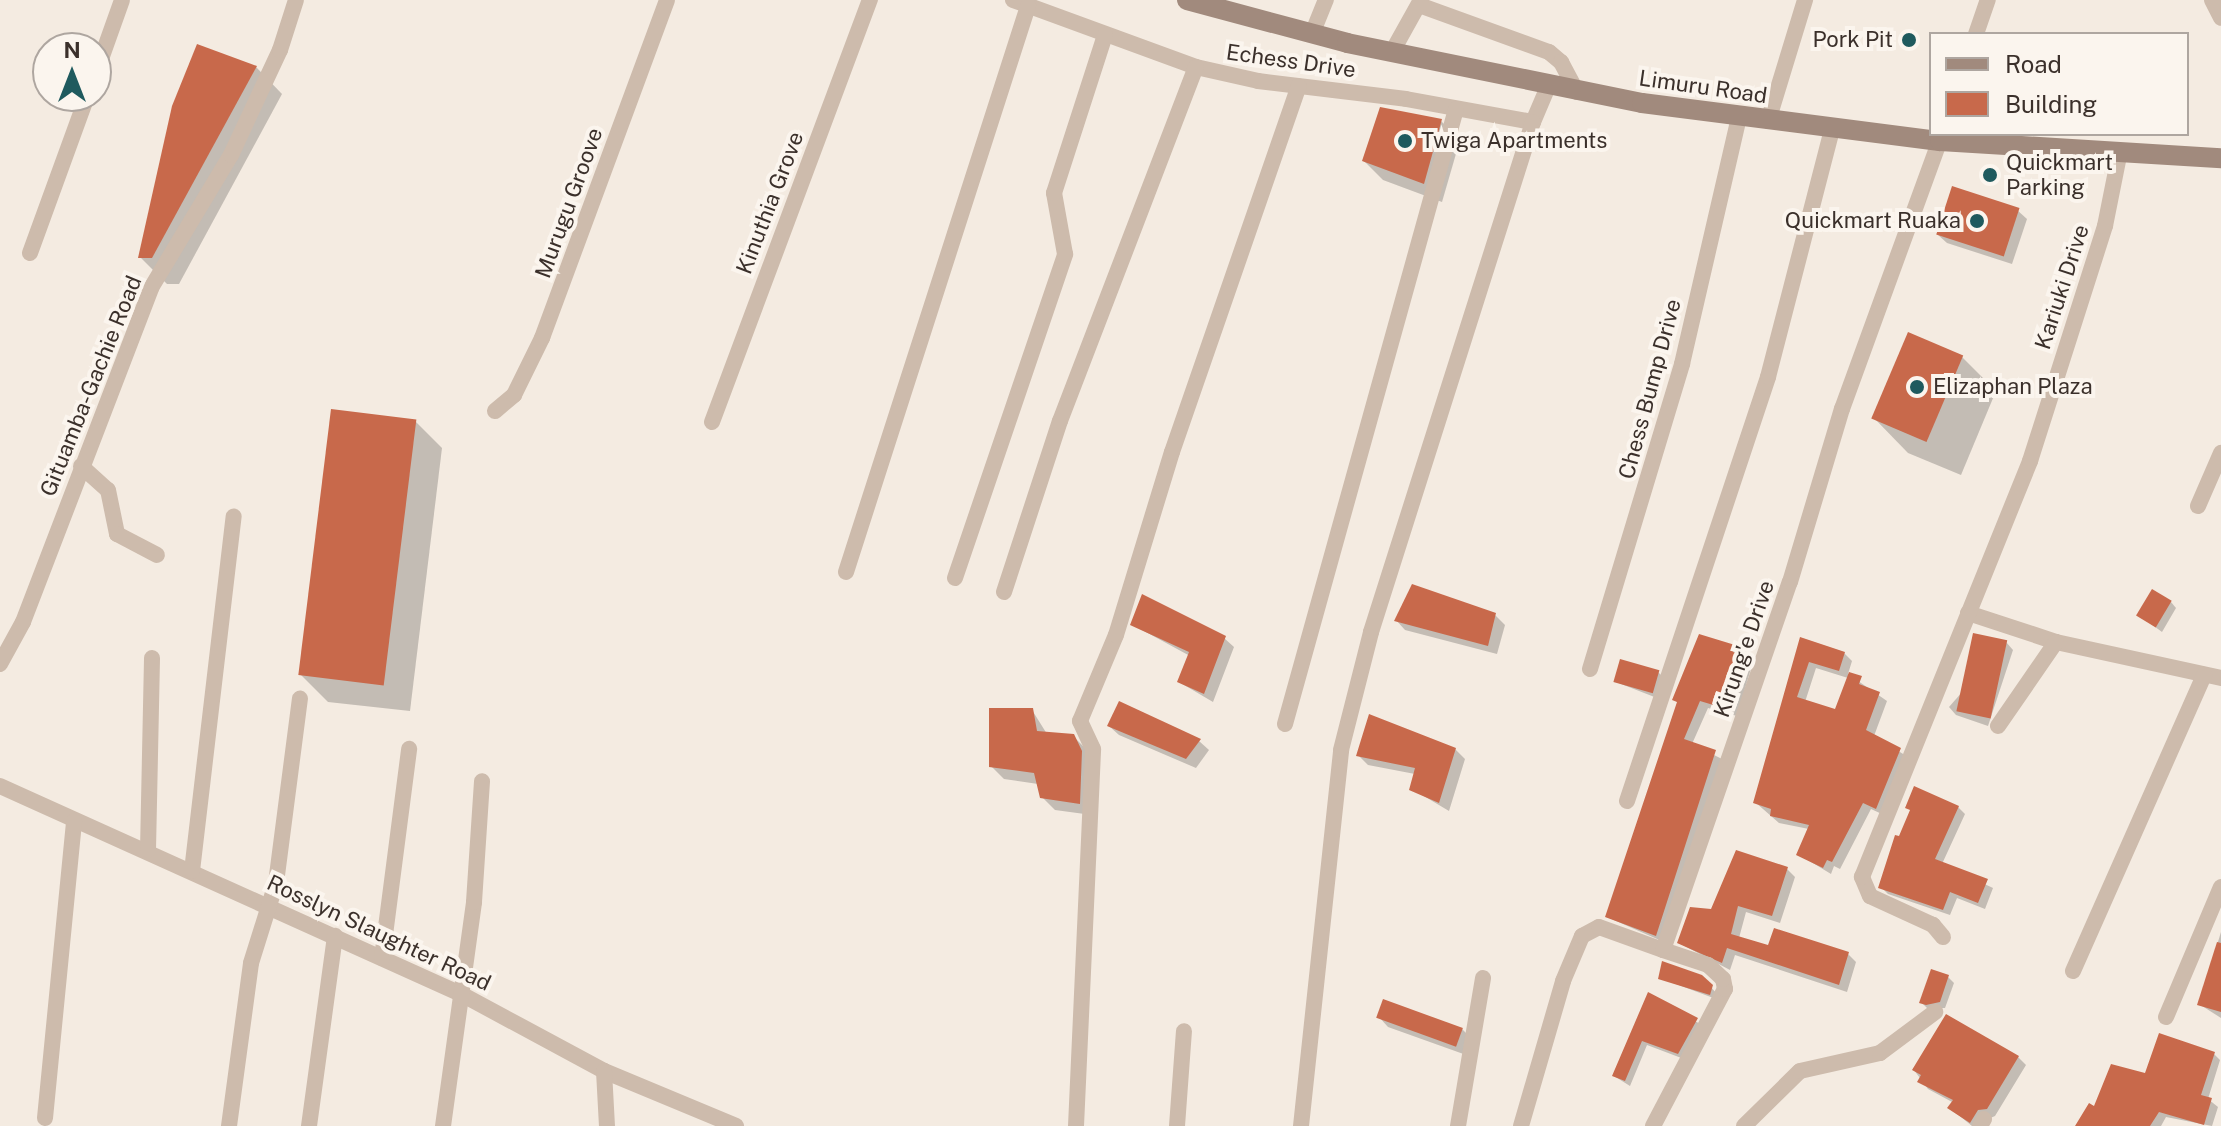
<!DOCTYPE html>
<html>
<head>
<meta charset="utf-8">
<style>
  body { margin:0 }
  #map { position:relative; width:2221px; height:1126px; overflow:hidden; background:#f4ebe1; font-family:"Public Sans",sans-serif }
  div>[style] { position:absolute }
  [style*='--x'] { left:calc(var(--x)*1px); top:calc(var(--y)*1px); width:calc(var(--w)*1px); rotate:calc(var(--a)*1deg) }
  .shadow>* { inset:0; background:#0003 }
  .building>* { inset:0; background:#c8694b; transform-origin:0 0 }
  .minor>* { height:16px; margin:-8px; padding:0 8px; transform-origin:8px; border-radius:8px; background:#cdbbac }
  .secondary>* { height:20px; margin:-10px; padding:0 10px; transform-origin:10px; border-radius:10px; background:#a18a7d }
  .dots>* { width:22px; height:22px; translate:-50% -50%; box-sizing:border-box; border:4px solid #fbf5ee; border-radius:50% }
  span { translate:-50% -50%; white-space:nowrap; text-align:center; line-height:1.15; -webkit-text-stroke:8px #fbf5ee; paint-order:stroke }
  .poi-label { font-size:22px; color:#3b302b }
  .right { translate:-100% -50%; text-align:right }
  .left { translate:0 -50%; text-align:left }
  .street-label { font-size:22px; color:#3b302b }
  .legend { position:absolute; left:1929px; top:32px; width:260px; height:104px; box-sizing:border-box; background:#fbf5ee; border:2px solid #aea6a0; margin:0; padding:10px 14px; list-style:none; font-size:24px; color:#3b302b }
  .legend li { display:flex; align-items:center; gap:16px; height:40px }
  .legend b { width:40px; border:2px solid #aea6a0 }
  .north { position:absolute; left:32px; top:32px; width:80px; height:80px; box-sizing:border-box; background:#fbf5ee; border:2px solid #aea6a0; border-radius:50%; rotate:0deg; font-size:22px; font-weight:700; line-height:32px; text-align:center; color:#3b302b }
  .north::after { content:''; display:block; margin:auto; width:28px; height:36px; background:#1f5a5e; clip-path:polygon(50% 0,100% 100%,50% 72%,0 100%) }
</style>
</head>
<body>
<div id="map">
  <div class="shadow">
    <i style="clip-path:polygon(256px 67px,282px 94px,179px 284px,167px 284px,140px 257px)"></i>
    <i style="clip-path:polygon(1441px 121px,1460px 140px,1442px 202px,1383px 180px,1364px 161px)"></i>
    <i style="clip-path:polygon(2017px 210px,2027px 219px,2012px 264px,1947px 243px,1937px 234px)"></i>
    <i style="clip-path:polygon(1962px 357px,1996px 391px,1961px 475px,1908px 453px,1874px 418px)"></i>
    <i style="clip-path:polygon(415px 421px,442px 448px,410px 711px,328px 702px,301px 675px)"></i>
    <i style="clip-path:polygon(2171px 602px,2176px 608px,2162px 632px,2139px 615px)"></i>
    <i style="clip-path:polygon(1495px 615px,1505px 625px,1497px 654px,1405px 630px,1396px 620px)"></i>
    <i style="clip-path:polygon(1133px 625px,1224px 638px,1234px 647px,1213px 702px,1179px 682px,1190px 656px)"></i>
    <i style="clip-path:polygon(evenodd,1801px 639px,1844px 653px,1852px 661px,1848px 674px,1887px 701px,1874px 736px,1908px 757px,1884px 815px,1871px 809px,1840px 869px,1834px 866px,1831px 874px,1798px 854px,1809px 829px,1779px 823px,1755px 802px,1801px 639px,1816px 668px,1848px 678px,1837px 711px,1805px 702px,1816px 668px)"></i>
    <i style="clip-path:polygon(2006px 642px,2013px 650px,1988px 726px,1956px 715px,1949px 707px)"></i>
    <i style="clip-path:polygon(1734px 647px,1752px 665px,1737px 716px,1708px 708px,1692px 744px,1722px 759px,1664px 942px,1607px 917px,1679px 704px,1675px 700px)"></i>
    <i style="clip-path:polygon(1658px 672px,1664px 678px,1657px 698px,1616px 682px)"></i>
    <i style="clip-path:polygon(1032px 710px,1047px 734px,1073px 736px,1086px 749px,1092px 815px,1055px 810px,1042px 797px,1038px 784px,1004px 779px,991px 766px)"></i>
    <i style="clip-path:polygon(1109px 726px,1199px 741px,1209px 750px,1196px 768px,1119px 735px)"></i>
    <i style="clip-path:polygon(1455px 749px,1465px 759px,1449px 811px,1412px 789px,1415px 774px,1368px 765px,1358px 755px)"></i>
    <i style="clip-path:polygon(1958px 807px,1965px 814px,1942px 864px,1993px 888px,1985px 909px,1957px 898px,1950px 915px,1888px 894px,1881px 887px,1900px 839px)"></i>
    <i style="clip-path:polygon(1787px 869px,1795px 877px,1780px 923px,1746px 912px,1739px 938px,1770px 947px,1848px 954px,1856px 962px,1847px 992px,1735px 955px,1730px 970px,1679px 943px,1713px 911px)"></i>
    <i style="clip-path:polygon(2221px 932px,2221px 1018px,2199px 1004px)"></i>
    <i style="clip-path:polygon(1701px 976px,1718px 995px,1716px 999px,1660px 978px)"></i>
    <i style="clip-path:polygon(1948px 977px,1954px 983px,1945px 1008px,1927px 1008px,1921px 1002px)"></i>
    <i style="clip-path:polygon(1649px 995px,1702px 1025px,1684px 1059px,1647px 1045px,1630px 1086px,1614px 1076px)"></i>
    <i style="clip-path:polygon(1379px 1017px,1462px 1029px,1472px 1039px,1469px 1056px,1388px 1027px)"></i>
    <i style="clip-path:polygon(2214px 1054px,2220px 1060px,2208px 1099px,2218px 1107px,2212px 1126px,2166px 1117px,2161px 1126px,2078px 1126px,2146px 1075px)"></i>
    <i style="clip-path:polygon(2018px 1057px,2026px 1065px,1995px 1116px,1972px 1126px,1950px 1108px,1954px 1103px,1928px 1089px,1914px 1070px)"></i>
  </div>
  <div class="building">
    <i style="clip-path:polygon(197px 44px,257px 66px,152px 258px,138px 258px,172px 106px)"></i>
    <i style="clip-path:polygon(1380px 107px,1442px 119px,1424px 184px,1362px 161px)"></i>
    <i style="left:1952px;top:186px;width:71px;height:51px;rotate:18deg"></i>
    <i style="left:1908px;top:332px;width:60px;height:94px;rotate:23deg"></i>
    <i style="left:331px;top:409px;width:86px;height:268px;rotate:7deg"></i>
    <i style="clip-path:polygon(1412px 584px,1496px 613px,1488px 646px,1394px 621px)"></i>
    <i style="left:2152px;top:589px;width:23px;height:31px;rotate:31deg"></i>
    <i style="clip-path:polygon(1142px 594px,1226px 636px,1204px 694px,1177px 682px,1189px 652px,1130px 625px)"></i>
    <i style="left:1973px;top:633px;width:35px;height:80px;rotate:12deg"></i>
    <i style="clip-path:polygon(1699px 634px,1735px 645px,1733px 652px,1746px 656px,1730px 710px,1700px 701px,1684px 739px,1716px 750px,1656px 936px,1605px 917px,1677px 702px,1672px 700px)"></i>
    <i style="clip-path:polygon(1800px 637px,1845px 652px,1839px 671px,1809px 662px,1797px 697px,1835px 709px,1849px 672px,1862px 676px,1859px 684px,1880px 692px,1866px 730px,1901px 748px,1876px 809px,1863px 803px,1832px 862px,1827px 860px,1823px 868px,1796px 855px,1809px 825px,1770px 816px,1771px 809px,1753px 803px)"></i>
    <i style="left:1620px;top:659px;width:41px;height:24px;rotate:16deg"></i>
    <i style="clip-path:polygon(1119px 701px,1201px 739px,1186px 759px,1107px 726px)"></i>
    <i style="clip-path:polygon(989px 708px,1033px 708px,1037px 731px,1074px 734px,1082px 751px,1080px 804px,1040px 798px,1034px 773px,989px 767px)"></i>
    <i style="clip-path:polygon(1369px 714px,1456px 748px,1439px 803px,1409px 790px,1415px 768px,1356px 756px)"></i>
    <i style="clip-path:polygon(1914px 786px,1959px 806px,1935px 859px,1988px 879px,1978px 903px,1950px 892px,1943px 910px,1878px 888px,1895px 835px,1899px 836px,1910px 810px,1905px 808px)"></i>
    <i style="clip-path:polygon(1736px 850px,1788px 867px,1772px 916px,1738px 906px,1731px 934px,1768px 945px,1774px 928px,1849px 952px,1839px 985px,1727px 948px,1722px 963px,1677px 943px,1690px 907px,1711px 909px)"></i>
    <i style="clip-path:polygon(2217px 942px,2221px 943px,2221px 1012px,2197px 1005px)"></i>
    <i style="clip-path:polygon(1662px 961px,1702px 975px,1713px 985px,1710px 995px,1658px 979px)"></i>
    <i style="clip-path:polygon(1931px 969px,1949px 975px,1940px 1002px,1926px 1005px,1919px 1003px)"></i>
    <i style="clip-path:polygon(1648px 992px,1698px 1018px,1678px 1054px,1642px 1041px,1625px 1081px,1612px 1076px)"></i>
    <i style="left:1383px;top:999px;width:85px;height:20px;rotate:20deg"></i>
    <i style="clip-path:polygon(1946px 1014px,2019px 1056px,1987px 1109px,1978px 1110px,1970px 1123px,1947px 1108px,1953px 1100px,1917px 1082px,1921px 1075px,1912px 1070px)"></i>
    <i style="clip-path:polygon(2159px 1033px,2215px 1052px,2201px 1095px,2212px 1098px,2204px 1125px,2159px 1112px,2150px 1126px,2075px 1126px,2089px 1103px,2094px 1106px,2111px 1064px,2145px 1073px)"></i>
  </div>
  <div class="minor">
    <i style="--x:1013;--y:0;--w:195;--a:20.1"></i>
    <i style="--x:1196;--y:67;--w:64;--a:12.7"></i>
    <i style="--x:1258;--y:81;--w:149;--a:6.9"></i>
    <i style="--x:1406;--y:99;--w:129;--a:10.3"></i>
    <i style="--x:1533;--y:122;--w:39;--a:-67"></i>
    <i style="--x:2212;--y:0;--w:20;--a:63"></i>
    <i style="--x:1419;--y:5;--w:138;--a:19.9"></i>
    <i style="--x:1549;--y:52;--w:16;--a:40"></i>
    <i style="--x:1561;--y:62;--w:34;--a:62"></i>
    <i style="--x:1312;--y:34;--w:37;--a:-68"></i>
    <i style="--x:1976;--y:34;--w:36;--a:-71"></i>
    <i style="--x:1392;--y:52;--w:60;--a:-60.9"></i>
    <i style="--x:96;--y:73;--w:77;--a:-70.4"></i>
    <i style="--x:1768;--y:121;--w:127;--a:-73"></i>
    <i style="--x:30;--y:253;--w:167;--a:-70"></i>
    <i style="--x:495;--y:411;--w:25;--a:-40"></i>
    <i style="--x:514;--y:395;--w:64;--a:-63.8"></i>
    <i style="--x:542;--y:338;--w:360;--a:-69.7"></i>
    <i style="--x:712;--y:422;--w:451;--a:-69.5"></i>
    <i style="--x:81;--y:466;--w:36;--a:42"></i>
    <i style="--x:108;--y:490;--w:45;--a:78.4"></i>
    <i style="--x:117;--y:534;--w:45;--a:27.7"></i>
    <i style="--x:2198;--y:506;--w:58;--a:-66.5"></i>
    <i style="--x:846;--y:572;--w:595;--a:-72.17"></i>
    <i style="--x:955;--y:578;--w:342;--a:-71.2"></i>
    <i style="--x:1065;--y:254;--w:62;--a:-100.2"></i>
    <i style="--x:1054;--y:193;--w:166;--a:-72.1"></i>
    <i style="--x:1004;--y:592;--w:180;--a:-71.9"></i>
    <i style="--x:1060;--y:421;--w:379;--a:-69"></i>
    <i style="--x:1968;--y:613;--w:93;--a:18.2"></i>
    <i style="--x:2056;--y:642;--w:169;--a:12.3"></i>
    <i style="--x:0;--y:664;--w:48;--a:-61.3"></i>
    <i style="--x:23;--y:622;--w:358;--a:-69"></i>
    <i style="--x:151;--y:288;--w:155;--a:-59"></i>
    <i style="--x:231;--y:155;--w:116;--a:-65"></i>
    <i style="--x:280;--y:50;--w:52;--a:-72.3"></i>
    <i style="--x:1590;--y:669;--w:319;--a:-73.2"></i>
    <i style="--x:1682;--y:364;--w:253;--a:-77"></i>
    <i style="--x:1285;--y:724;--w:638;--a:-74.46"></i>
    <i style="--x:1998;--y:726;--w:102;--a:-55.4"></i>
    <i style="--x:0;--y:786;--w:508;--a:24.29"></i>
    <i style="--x:463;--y:995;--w:160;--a:28.3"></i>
    <i style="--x:604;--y:1071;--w:143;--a:22.6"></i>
    <i style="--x:1627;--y:801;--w:447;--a:-71.6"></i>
    <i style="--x:1768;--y:377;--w:255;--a:-75.5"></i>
    <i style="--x:148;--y:850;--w:192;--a:-88.8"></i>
    <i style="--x:192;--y:871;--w:357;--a:-83.3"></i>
    <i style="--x:1943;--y:937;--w:16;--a:-130"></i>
    <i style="--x:1933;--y:925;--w:69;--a:-155.3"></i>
    <i style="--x:1870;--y:896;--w:21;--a:-113"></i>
    <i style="--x:1862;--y:877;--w:449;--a:-68"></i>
    <i style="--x:2030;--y:461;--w:247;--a:-72.3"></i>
    <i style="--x:2105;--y:226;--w:76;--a:-78.7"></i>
    <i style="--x:382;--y:958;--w:211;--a:-82.6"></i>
    <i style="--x:2073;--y:971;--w:324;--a:-66.1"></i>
    <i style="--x:2166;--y:1017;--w:141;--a:-67.1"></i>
    <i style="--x:604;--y:1071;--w:55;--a:86.9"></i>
    <i style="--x:45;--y:1118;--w:298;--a:-84.4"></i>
    <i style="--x:229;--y:1126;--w:164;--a:-82.3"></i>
    <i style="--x:251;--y:963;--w:84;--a:-72.6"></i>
    <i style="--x:276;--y:883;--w:186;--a:-82.6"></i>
    <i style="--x:309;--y:1126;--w:192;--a:-82.2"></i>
    <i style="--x:443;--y:1126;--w:226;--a:-82.1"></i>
    <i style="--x:474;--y:902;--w:121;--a:-86.2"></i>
    <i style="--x:1076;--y:1126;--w:377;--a:-87.4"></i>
    <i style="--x:1093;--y:749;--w:31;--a:-115"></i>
    <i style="--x:1080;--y:721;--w:93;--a:-67.3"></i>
    <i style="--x:1116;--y:635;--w:191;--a:-73"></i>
    <i style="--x:1172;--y:452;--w:387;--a:-70.9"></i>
    <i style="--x:1177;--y:1126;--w:95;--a:-85.8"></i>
    <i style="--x:1301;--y:1126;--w:378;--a:-83.9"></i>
    <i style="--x:1341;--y:750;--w:122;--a:-75.7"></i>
    <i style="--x:1371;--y:632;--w:535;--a:-72.38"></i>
    <i style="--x:1458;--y:1126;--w:150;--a:-80.4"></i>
    <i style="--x:1521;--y:1126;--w:151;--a:-73.8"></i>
    <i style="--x:1563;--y:981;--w:49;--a:-67.1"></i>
    <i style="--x:1582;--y:936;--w:19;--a:-28"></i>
    <i style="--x:1599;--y:927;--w:68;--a:19.8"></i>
    <i style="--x:1653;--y:1126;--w:155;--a:-62.3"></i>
    <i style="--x:1725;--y:989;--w:10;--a:-101"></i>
    <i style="--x:1723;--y:979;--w:21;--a:-137"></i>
    <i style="--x:1708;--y:965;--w:47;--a:-161.6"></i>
    <i style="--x:1663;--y:950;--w:389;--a:-71"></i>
    <i style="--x:1790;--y:582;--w:181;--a:-73.3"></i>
    <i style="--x:1842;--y:409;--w:293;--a:-70"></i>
    <i style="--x:1744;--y:1126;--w:78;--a:-44.5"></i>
    <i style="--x:1800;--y:1071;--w:82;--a:-12.7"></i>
    <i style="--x:1880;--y:1053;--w:69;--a:-36.7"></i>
    <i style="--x:1980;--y:1126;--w:8;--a:-60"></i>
  </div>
  <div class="secondary">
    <i style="--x:1187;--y:0;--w:166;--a:15"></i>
    <i style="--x:1347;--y:43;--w:301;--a:11.5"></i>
    <i style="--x:1642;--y:103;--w:300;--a:7.3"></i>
    <i style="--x:1940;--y:141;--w:282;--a:3.5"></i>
  </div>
  <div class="dots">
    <i style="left:1909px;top:40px;background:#1f5a5e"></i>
    <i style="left:1405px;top:141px;background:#1f5a5e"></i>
    <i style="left:1990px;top:175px;background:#1f5a5e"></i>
    <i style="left:1977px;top:221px;background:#1f5a5e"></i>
    <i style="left:1917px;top:387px;background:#1f5a5e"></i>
  </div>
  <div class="poi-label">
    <span class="right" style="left:1893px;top:40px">Pork Pit</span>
    <span class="left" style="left:1421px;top:141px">Twiga Apartments</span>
    <span class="left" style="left:2006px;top:175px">Quickmart<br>Parking</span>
    <span class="right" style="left:1961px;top:221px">Quickmart Ruaka</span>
    <span class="left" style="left:1933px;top:387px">Elizaphan Plaza</span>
  </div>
  <div class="street-label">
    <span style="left:1291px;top:61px;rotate:8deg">Echess Drive</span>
    <span style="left:1703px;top:87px;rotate:8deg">Limuru Road</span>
    <span style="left:569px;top:203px;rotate:-70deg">Murugu Groove</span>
    <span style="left:770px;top:203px;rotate:-69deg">Kinuthia Grove</span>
    <span style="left:2062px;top:287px;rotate:-72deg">Kariuki Drive</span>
    <span style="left:91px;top:386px;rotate:-68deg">Gituamba-Gachie Road</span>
    <span style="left:1650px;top:389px;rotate:-75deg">Chess Bump Drive</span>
    <span style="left:1744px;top:649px;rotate:-71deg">Kirung'e Drive</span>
    <span style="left:379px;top:933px;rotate:25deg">Rosslyn Slaughter Road</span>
  </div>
  <ul class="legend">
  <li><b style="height:10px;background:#a18a7d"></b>Road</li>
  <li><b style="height:22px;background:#c8694b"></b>Building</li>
  </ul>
  <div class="north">N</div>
</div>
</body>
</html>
